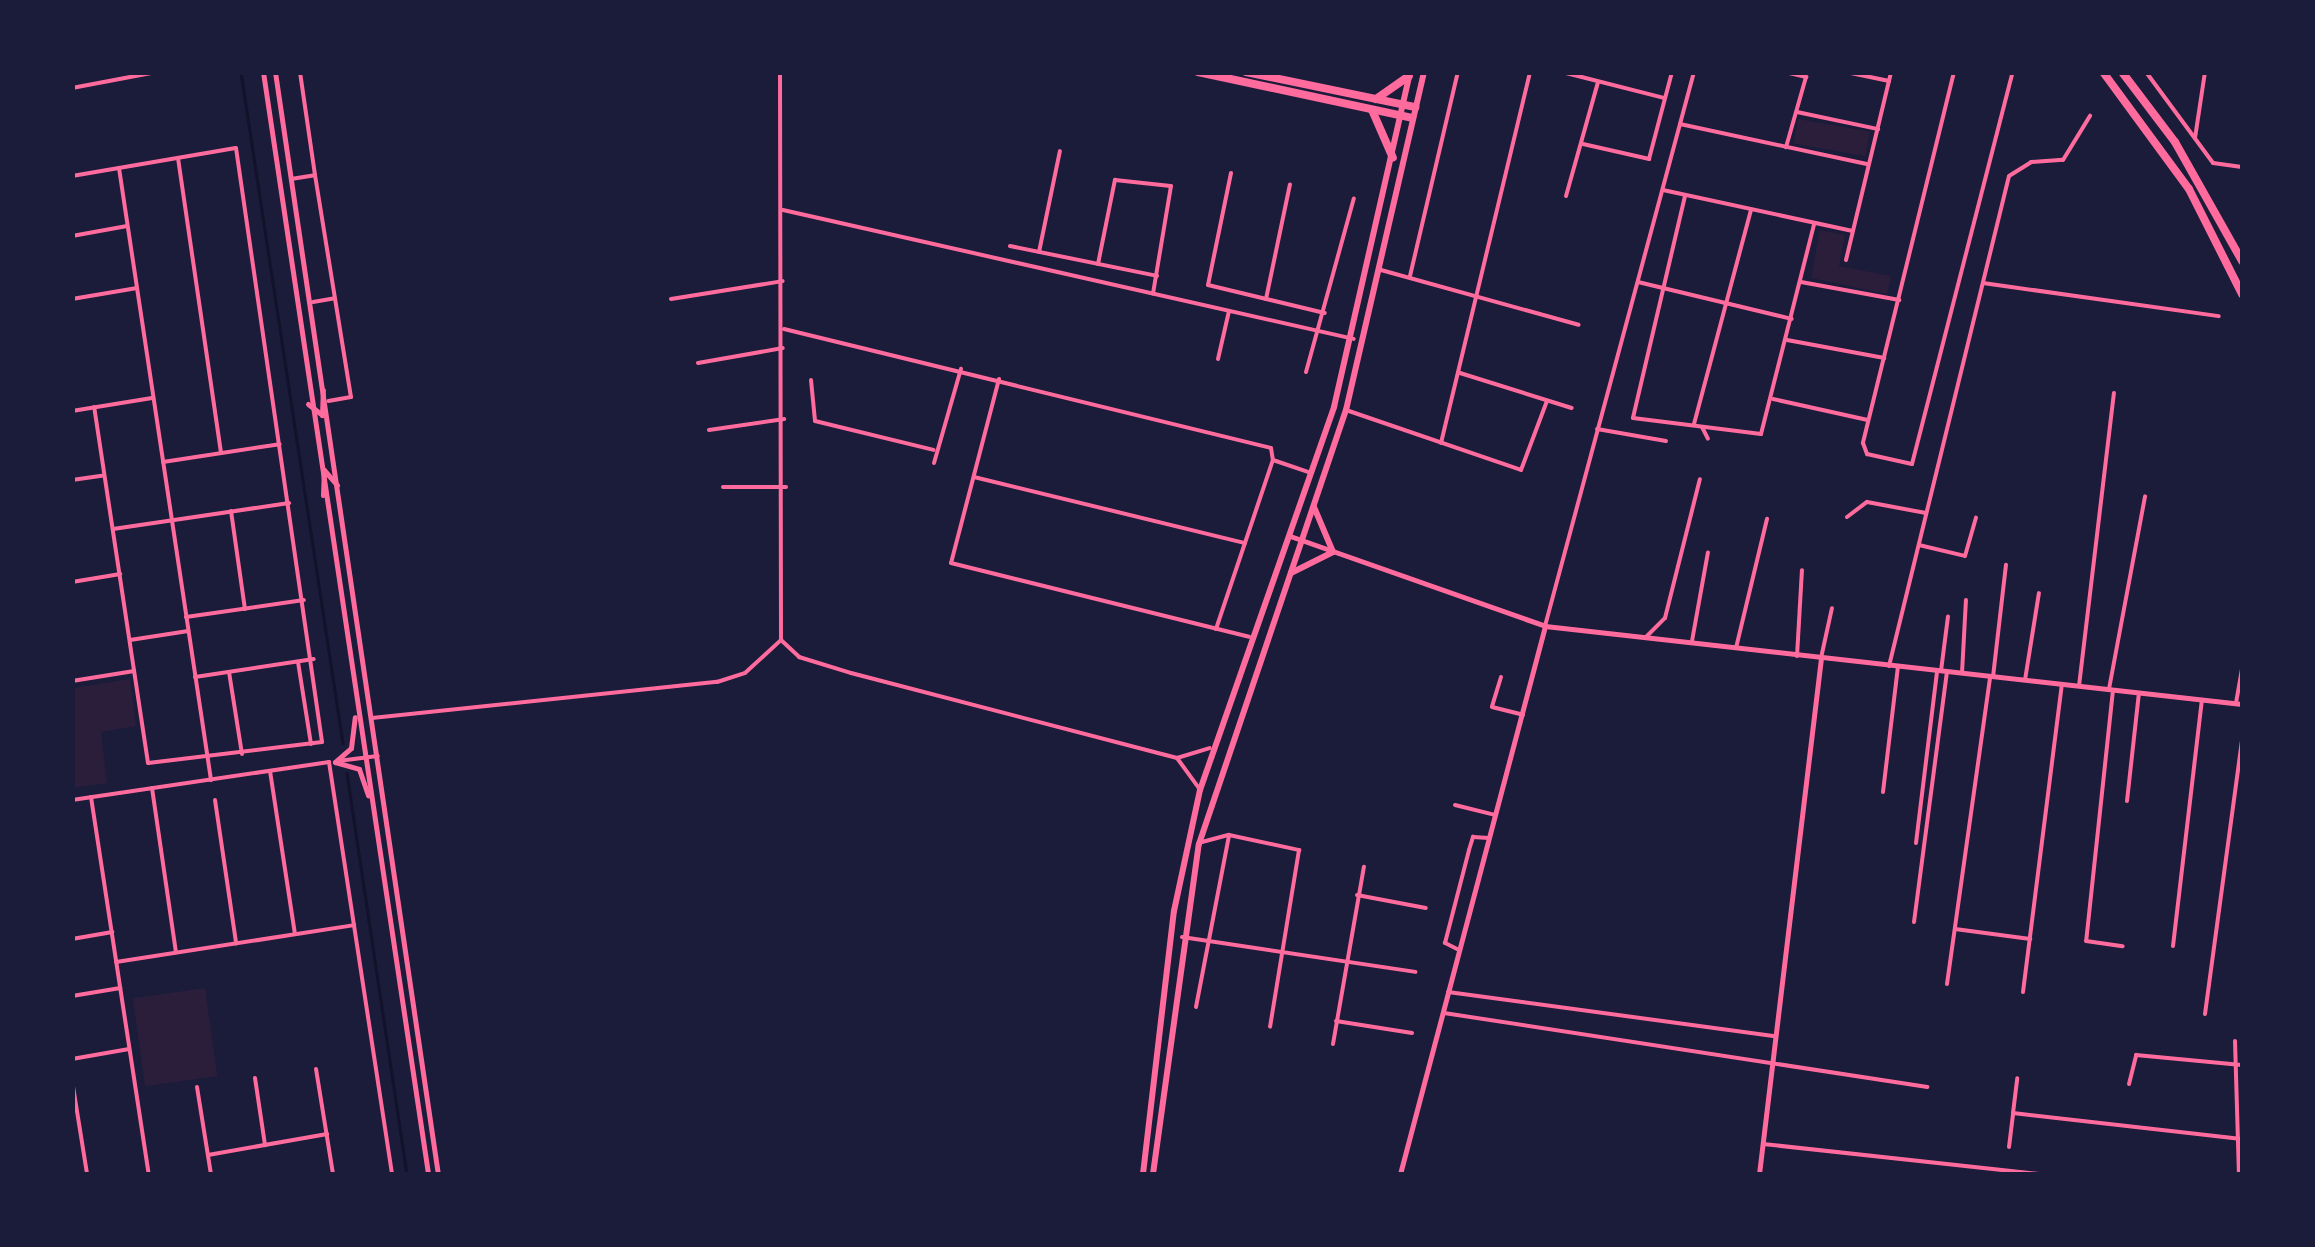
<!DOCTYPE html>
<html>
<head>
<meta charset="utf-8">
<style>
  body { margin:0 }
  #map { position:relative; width:2315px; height:1247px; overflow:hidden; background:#1b1b3a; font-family:Arial,sans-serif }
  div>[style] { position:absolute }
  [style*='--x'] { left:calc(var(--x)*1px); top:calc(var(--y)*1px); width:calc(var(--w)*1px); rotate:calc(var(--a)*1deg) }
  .green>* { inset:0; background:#2a1e3b; transform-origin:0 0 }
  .stream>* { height:2.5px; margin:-1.25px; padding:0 1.25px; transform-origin:1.25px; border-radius:1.25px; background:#12122b }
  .minor>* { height:4px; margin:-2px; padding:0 2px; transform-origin:2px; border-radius:2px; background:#ff6b9d }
  .tertiary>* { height:5px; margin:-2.5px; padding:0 2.5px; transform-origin:2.5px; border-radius:2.5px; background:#ff6b9d }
  .secondary>* { height:5px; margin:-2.5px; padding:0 2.5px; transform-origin:2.5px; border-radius:2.5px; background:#ff6b9d }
  .trunk>* { height:6px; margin:-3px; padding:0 3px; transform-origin:3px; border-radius:3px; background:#ff6b9d }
  .motorway>* { height:8px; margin:-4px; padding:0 4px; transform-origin:4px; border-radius:4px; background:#ff6b9d }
  span { translate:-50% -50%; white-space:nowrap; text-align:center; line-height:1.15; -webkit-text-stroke:9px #1b1b3a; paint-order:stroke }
  .frame { position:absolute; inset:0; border:75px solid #1b1b3a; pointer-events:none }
</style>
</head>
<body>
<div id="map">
  <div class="green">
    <i style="left:1798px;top:119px;width:73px;height:25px;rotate:10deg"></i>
    <i style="clip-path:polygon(1820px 230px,1845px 235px,1839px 266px,1891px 276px,1887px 294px,1811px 278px)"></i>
    <i style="clip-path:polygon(130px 679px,136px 726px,101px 732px,107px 783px,73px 788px,73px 688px)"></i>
    <i style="left:205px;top:988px;width:89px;height:73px;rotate:82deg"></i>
  </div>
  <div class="stream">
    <i style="--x:241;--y:72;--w:679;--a:81.36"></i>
    <i style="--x:347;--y:773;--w:405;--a:81.5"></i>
  </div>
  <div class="minor">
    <i style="--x:1562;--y:72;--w:105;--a:14.3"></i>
    <i style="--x:1785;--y:72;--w:22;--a:13"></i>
    <i style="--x:1806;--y:77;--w:73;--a:105.9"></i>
    <i style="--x:1846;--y:72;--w:44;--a:11.8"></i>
    <i style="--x:1954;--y:72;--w:382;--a:103.8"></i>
    <i style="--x:1863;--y:443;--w:12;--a:70"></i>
    <i style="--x:1867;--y:454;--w:46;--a:12.5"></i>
    <i style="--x:1912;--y:464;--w:405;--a:-75.6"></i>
    <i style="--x:2146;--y:72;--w:113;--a:53.6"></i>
    <i style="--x:2213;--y:163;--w:29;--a:8"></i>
    <i style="--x:72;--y:88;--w:86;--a:-10.7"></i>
    <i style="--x:1797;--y:112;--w:83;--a:11.9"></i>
    <i style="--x:1680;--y:124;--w:191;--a:12.1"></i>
    <i style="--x:2195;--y:138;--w:67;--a:-81.4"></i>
    <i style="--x:1583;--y:144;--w:68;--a:12.8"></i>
    <i style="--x:1649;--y:159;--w:90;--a:-75.2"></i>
    <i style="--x:178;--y:158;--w:298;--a:81.7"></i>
    <i style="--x:119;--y:168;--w:619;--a:81.45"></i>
    <i style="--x:1231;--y:173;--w:114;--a:101.6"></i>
    <i style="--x:1208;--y:285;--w:120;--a:13.5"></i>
    <i style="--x:315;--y:175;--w:225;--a:80.8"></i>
    <i style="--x:351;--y:397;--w:23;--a:170"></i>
    <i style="--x:72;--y:176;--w:166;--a:-9.7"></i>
    <i style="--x:236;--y:148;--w:600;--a:81.76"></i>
    <i style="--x:322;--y:742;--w:175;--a:173.1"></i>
    <i style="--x:148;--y:763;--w:360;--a:-98.6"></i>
    <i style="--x:291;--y:179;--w:24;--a:-9"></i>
    <i style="--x:315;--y:175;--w:104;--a:-98.3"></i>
    <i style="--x:1663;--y:190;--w:194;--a:12.2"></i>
    <i style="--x:1566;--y:196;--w:118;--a:-74.3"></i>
    <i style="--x:1685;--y:196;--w:228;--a:103.2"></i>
    <i style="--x:1633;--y:418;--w:129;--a:7.1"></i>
    <i style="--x:1761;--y:434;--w:217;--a:-75.8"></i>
    <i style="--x:783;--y:210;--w:585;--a:12.73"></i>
    <i style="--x:72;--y:236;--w:56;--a:-10.3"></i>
    <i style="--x:1010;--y:246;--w:150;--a:11.5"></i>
    <i style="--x:1039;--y:252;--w:103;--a:-78.3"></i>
    <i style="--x:1846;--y:260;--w:193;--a:-76.5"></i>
    <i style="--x:1098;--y:264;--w:86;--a:-78.6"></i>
    <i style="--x:1115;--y:180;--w:56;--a:6.1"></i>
    <i style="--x:1171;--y:186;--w:109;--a:99.5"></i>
    <i style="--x:1381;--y:270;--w:205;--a:15.5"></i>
    <i style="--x:1410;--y:276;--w:210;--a:-76.8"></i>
    <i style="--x:1638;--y:282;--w:158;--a:13.5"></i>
    <i style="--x:1801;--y:282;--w:100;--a:10.4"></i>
    <i style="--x:1983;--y:283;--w:238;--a:8"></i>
    <i style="--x:72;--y:299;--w:66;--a:-9.6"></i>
    <i style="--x:671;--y:299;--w:113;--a:-9.1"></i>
    <i style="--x:1266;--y:299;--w:117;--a:-78.2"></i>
    <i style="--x:313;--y:302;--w:22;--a:-10"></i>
    <i style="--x:784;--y:329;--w:501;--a:13.73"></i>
    <i style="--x:1271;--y:448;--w:12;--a:81"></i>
    <i style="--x:1273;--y:460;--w:40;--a:18.9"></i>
    <i style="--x:1787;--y:340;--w:99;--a:10.5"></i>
    <i style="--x:1218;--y:359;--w:49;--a:-77.1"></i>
    <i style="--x:698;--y:363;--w:86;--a:-10"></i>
    <i style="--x:1306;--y:372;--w:180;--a:-74.6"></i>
    <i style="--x:1460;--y:373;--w:117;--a:17.4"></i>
    <i style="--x:999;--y:379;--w:190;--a:104.6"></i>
    <i style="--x:951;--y:563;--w:307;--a:13.9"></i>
    <i style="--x:811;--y:380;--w:41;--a:84.4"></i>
    <i style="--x:815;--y:421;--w:122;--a:13.7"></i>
    <i style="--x:1773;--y:399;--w:97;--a:12.5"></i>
    <i style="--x:1346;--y:410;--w:185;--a:18.9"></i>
    <i style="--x:1521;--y:470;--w:74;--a:-69.4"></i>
    <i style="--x:72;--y:411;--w:81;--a:-9.2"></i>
    <i style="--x:1694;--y:424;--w:221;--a:-75.1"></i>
    <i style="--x:1702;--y:427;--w:13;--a:63"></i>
    <i style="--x:1597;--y:429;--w:70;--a:9.9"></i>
    <i style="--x:709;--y:430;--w:76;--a:-8.3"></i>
    <i style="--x:1441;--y:443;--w:382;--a:-76.5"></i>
    <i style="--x:163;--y:462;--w:118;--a:-8.7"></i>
    <i style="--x:934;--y:463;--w:98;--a:-74"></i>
    <i style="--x:974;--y:477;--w:279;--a:13.7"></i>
    <i style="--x:72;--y:480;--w:30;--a:-8"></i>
    <i style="--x:723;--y:487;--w:63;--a:0"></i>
    <i style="--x:231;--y:511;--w:99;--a:81.9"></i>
    <i style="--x:1847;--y:517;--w:25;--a:-37"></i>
    <i style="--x:1867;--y:502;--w:60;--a:10.6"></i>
    <i style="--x:113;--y:529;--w:178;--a:-8.4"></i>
    <i style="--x:1919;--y:545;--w:47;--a:13.4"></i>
    <i style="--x:1965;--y:556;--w:40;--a:-74"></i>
    <i style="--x:72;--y:582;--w:49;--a:-9.5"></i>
    <i style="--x:186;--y:617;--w:119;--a:-8.2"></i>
    <i style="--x:1545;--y:626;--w:574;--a:-74.95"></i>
    <i style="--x:1216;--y:629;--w:178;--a:-71.4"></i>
    <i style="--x:1645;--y:638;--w:28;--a:-45"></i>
    <i style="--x:1665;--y:618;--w:143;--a:-75.9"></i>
    <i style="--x:130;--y:640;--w:59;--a:-8.8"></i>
    <i style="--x:781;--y:640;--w:25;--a:43"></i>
    <i style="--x:799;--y:657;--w:54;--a:17.1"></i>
    <i style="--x:851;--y:673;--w:337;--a:14.6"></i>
    <i style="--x:1177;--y:758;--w:37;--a:54"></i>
    <i style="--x:1692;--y:641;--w:90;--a:-79.8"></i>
    <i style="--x:1736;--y:648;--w:133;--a:-76.5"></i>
    <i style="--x:1797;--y:656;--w:86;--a:-86.7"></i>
    <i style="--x:1821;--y:658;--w:51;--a:-77.6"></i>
    <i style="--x:298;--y:662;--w:83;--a:81"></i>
    <i style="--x:1889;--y:666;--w:504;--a:-76.24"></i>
    <i style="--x:2009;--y:176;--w:26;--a:-32"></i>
    <i style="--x:2031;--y:162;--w:32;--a:-4"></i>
    <i style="--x:2063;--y:160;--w:52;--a:-58.5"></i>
    <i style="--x:1941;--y:671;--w:55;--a:-82.7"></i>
    <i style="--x:229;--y:672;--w:83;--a:81"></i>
    <i style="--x:1962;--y:673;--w:73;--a:-86.9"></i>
    <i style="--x:195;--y:677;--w:120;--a:-8.6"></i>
    <i style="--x:1501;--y:677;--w:31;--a:107"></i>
    <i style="--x:1492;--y:707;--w:32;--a:14"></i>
    <i style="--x:1993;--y:677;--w:113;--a:-83.4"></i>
    <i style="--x:2025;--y:680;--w:88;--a:-80.9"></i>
    <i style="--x:72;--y:681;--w:63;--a:-9.2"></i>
    <i style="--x:2079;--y:686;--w:295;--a:-83.2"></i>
    <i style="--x:2109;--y:689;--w:196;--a:-79.4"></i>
    <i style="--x:2113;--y:690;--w:252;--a:96.1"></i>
    <i style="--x:2086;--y:941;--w:37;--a:8"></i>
    <i style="--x:2236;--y:703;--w:36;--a:-80"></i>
    <i style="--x:372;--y:718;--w:347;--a:-6"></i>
    <i style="--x:717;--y:682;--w:29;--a:-18"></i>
    <i style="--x:745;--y:673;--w:49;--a:-42.5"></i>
    <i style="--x:781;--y:640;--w:568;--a:-90.1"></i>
    <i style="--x:1177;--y:758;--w:34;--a:-17"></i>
    <i style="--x:338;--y:761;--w:40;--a:-7.1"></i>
    <i style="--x:329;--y:762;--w:417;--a:81.3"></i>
    <i style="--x:270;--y:771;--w:165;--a:81.3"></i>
    <i style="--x:152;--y:788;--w:166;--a:81.7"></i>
    <i style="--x:1883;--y:792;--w:126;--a:-83.2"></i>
    <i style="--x:91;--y:797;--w:381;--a:81.3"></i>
    <i style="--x:72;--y:800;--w:260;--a:-8.4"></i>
    <i style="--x:215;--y:800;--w:145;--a:81.6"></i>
    <i style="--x:2127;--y:801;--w:109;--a:-83.7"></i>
    <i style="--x:1455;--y:805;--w:41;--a:14"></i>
    <i style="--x:1202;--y:842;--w:28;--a:-15"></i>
    <i style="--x:1229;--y:835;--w:72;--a:12.1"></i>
    <i style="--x:1299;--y:850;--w:179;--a:99.3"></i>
    <i style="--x:1916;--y:843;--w:173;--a:-83"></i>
    <i style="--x:1357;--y:895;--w:70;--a:10.7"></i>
    <i style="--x:1914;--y:922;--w:252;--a:-82.5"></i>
    <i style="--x:1955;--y:929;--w:76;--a:7.6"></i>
    <i style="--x:1182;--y:937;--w:236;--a:8.5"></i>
    <i style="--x:72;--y:939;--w:41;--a:-9.9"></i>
    <i style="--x:2173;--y:946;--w:248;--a:-83.3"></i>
    <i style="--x:1459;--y:950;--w:16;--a:-153"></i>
    <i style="--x:1445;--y:943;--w:96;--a:-75.5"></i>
    <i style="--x:1469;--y:850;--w:14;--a:-73"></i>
    <i style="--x:1473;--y:837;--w:16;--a:4"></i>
    <i style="--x:116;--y:962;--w:241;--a:-8.8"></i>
    <i style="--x:1947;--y:984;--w:310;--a:-82"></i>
    <i style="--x:1448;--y:992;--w:330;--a:7.7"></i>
    <i style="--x:2023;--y:992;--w:310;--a:-82.8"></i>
    <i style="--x:72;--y:996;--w:49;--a:-9.5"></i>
    <i style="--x:1196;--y:1007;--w:175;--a:-79.1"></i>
    <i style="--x:1444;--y:1013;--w:489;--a:8.7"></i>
    <i style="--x:2205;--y:1014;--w:275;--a:-82.3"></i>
    <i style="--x:1336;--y:1021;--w:77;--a:9"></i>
    <i style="--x:2235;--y:1041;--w:133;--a:88.3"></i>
    <i style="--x:1333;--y:1044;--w:180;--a:-80.1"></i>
    <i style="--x:72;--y:1059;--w:58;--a:-10"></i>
    <i style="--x:316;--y:1069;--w:106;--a:80.8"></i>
    <i style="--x:255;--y:1078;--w:68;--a:81.5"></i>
    <i style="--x:72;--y:1080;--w:95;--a:80.9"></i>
    <i style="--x:2129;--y:1084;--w:30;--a:-76"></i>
    <i style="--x:2136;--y:1055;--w:106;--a:5.4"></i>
    <i style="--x:197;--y:1087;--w:88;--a:80.9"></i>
    <i style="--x:2013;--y:1113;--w:35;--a:-83"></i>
    <i style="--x:1763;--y:1144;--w:280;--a:6.2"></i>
    <i style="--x:2009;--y:1147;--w:34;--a:-83"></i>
    <i style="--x:2013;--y:1113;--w:230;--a:6.5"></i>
    <i style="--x:208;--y:1155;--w:121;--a:-10"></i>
  </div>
  <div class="tertiary">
    <i style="--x:1290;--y:536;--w:270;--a:19.4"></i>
    <i style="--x:1545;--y:626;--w:701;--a:6.39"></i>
    <i style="--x:1400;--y:1174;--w:567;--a:-75.18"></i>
    <i style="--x:1759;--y:1174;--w:520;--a:-83.15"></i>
  </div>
  <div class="secondary">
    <i style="--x:263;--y:72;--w:1114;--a:81.48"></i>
    <i style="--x:275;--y:72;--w:1114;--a:81.59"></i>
    <i style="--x:308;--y:404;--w:18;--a:38"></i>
    <i style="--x:322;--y:415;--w:25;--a:-88"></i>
    <i style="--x:323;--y:495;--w:25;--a:-88"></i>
    <i style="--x:324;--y:470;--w:20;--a:49"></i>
    <i style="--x:335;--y:762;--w:25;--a:16"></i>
    <i style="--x:359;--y:769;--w:28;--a:71"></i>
    <i style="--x:335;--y:762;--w:21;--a:-41"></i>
    <i style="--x:351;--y:748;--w:31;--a:-83"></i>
  </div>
  <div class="trunk">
    <i style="--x:1291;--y:573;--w:47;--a:-26.6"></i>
    <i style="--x:1333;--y:552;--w:49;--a:-112.9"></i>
    <i style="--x:1143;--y:1174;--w:265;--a:-83.3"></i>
    <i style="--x:1174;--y:911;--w:124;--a:-77.9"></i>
    <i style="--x:1200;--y:790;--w:406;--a:-70.7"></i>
    <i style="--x:1334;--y:407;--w:344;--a:-77.2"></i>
    <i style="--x:1153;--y:1174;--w:333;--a:-82.1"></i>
    <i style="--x:1199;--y:844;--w:458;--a:-71.3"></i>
    <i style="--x:1346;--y:410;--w:347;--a:-77"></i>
  </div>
  <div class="motorway">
    <i style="--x:1198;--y:72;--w:219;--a:12.1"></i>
    <i style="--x:1246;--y:72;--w:173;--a:11.7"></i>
    <i style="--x:2103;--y:72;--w:145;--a:53.7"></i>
    <i style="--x:2189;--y:189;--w:118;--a:63.2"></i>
    <i style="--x:2122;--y:72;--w:88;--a:52.9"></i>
    <i style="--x:2175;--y:142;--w:137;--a:60.6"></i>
    <i style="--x:1376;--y:99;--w:40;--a:-34.9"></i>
    <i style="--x:1372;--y:110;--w:52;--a:66.4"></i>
  </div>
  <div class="frame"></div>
</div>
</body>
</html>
